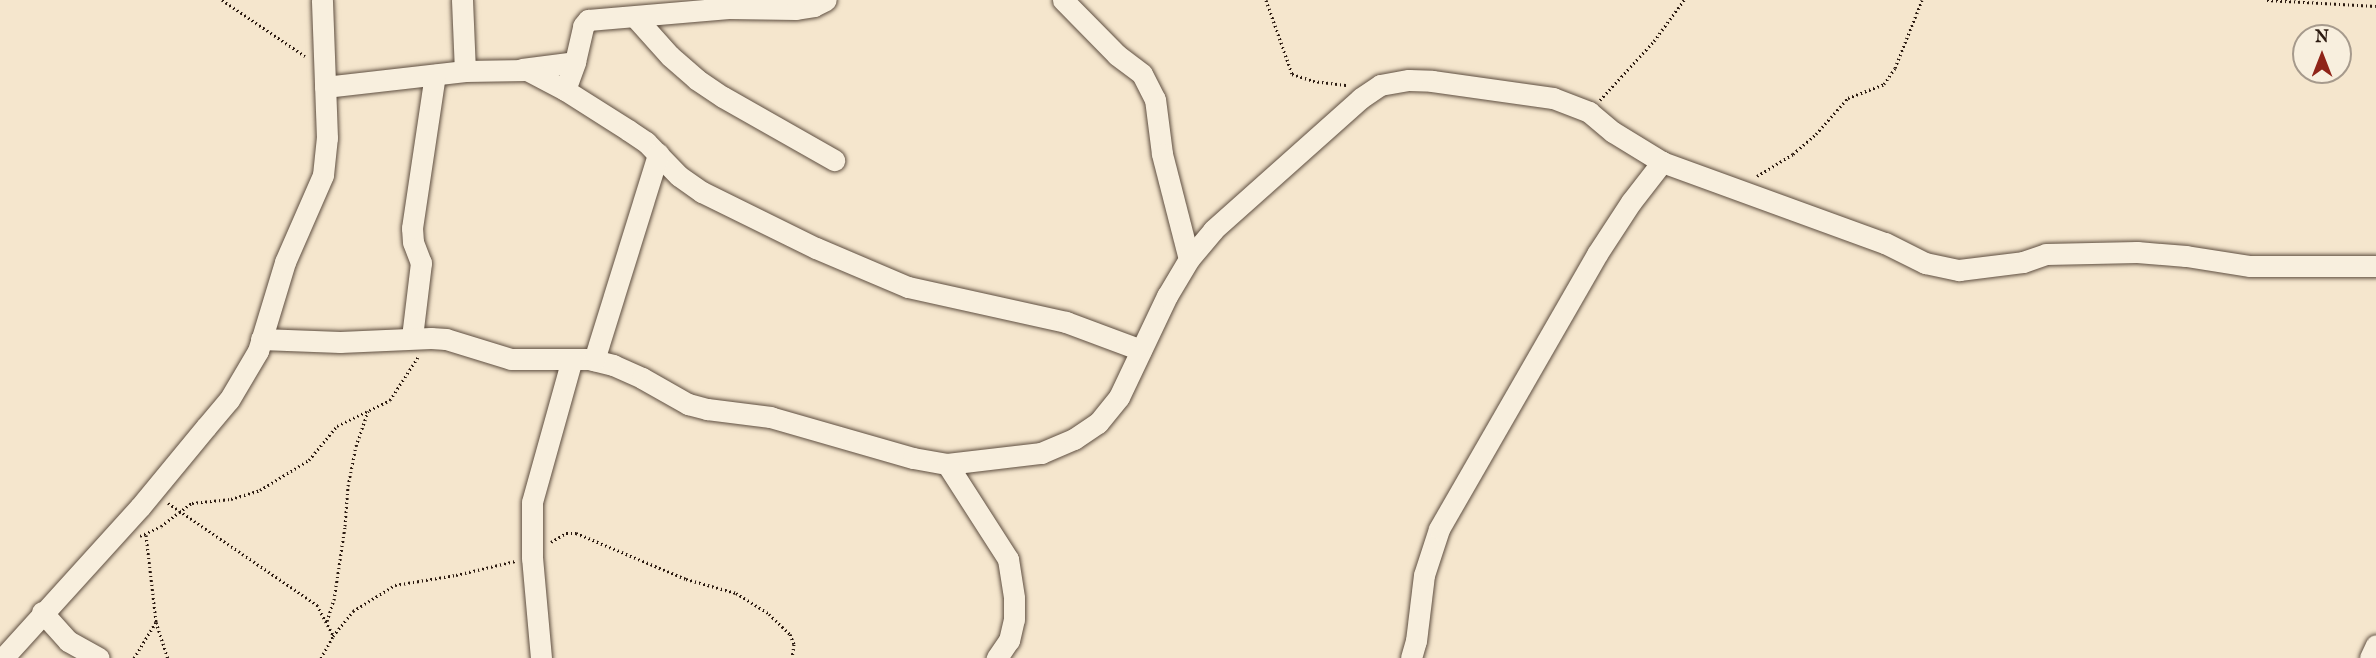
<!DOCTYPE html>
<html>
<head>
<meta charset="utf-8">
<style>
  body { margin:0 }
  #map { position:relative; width:2376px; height:658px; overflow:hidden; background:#f5e6cd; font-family:"IM FELL English",serif }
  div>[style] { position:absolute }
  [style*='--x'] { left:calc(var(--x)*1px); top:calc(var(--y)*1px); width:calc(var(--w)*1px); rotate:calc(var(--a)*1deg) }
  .path>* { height:3px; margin-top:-1.5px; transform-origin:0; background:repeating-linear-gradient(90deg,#2c1b11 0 1.5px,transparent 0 4.5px) }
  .roads { filter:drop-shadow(0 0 2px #5e4e40) drop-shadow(0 0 2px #5e4e40) }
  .minor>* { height:21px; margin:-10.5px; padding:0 10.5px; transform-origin:10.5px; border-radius:10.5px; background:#f8efde }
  span { translate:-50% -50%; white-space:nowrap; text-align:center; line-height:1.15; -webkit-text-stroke:6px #f8efde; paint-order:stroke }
  .north { position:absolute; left:2292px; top:24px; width:60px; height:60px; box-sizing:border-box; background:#f8efde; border:2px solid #a69a8c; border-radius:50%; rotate:0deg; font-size:16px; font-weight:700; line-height:24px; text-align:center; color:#2c1b11 }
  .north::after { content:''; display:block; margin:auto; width:21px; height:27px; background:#8f2418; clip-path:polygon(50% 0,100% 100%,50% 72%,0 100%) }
</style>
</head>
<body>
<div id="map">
  <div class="path">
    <i style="--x:222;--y:0;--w:100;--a:34"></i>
    <i style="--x:1266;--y:0;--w:78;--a:70.6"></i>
    <i style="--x:1292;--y:74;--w:22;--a:18"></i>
    <i style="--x:1313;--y:81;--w:35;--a:7"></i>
    <i style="--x:2267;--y:0;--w:109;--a:3.2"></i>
    <i style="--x:1600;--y:100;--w:80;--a:-47.5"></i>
    <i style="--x:1654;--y:41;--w:51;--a:-53.8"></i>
    <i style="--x:1757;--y:176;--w:42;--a:-31.4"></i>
    <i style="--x:1793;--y:154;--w:30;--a:-41"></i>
    <i style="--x:1816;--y:134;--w:48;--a:-48.4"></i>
    <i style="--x:1848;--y:98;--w:39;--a:-21"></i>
    <i style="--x:1884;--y:84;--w:19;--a:-55"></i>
    <i style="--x:1895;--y:68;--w:73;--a:-68.3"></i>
    <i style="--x:168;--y:503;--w:181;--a:34.4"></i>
    <i style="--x:317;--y:605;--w:34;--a:62"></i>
    <i style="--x:146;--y:535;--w:88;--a:83.4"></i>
    <i style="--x:156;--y:622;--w:38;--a:72"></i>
    <i style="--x:140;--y:536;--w:23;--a:-25"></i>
    <i style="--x:161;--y:526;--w:39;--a:-37"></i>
    <i style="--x:192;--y:503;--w:39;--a:-6"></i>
    <i style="--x:231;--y:499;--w:30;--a:-17"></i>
    <i style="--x:260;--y:490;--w:57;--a:-31.5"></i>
    <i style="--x:309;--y:460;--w:44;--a:-50.5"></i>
    <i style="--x:337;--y:426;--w:59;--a:-26.1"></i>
    <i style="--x:390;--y:400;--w:51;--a:-56.9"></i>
    <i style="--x:551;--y:542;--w:17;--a:-31"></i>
    <i style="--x:566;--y:533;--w:10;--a:0"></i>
    <i style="--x:576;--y:533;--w:119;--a:22.7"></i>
    <i style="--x:686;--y:579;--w:52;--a:15.6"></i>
    <i style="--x:736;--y:593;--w:39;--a:32"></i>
    <i style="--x:769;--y:614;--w:29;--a:44"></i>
    <i style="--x:790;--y:634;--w:11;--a:68"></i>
    <i style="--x:794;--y:644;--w:14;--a:98"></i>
    <i style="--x:327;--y:621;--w:22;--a:-72"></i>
    <i style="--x:334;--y:600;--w:75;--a:-81.5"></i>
    <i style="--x:345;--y:526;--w:40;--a:-85.7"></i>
    <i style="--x:348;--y:486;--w:41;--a:-78.7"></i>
    <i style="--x:356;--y:446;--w:37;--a:-71"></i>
    <i style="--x:134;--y:658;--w:42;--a:-58.6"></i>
    <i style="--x:321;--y:658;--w:25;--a:-61"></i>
    <i style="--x:333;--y:636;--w:32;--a:-51"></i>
    <i style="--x:353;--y:611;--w:49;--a:-31.8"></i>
    <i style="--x:395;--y:585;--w:62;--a:-9.3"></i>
    <i style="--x:456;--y:575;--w:61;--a:-13.3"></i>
  </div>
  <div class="roads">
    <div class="minor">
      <i style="--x:462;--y:0;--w:71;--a:87.6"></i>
      <i style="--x:1063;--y:0;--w:77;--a:45.5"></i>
      <i style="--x:1117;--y:55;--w:31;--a:37"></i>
      <i style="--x:1142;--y:74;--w:28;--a:63"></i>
      <i style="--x:1155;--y:99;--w:55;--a:82.7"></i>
      <i style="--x:1162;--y:154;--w:108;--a:75.6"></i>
      <i style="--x:635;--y:17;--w:52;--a:48.1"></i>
      <i style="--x:670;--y:56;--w:35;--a:41"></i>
      <i style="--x:696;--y:79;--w:32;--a:34"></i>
      <i style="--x:723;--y:97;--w:128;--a:29.6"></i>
      <i style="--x:522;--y:69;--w:53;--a:-7.5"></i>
      <i style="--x:325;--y:87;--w:141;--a:-6.5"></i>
      <i style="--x:465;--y:71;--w:62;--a:-0.9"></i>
      <i style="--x:527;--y:70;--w:43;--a:27.8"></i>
      <i style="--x:565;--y:90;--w:75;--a:32.4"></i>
      <i style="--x:628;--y:130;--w:22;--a:34"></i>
      <i style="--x:646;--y:142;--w:47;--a:45.9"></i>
      <i style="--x:679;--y:176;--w:28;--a:35"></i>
      <i style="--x:702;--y:192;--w:127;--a:26.2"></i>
      <i style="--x:816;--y:248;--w:100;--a:23"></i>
      <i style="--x:908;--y:287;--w:162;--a:12.5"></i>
      <i style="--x:1066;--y:322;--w:80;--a:20.5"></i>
      <i style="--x:565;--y:90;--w:30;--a:-70"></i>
      <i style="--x:575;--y:62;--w:37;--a:-77"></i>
      <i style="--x:583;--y:26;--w:8;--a:-50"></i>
      <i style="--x:588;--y:20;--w:141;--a:-4.9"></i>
      <i style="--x:728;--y:8;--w:68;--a:0.8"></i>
      <i style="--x:796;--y:9;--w:18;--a:-9"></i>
      <i style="--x:814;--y:6;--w:13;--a:-27"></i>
      <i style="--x:412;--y:337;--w:75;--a:-83.1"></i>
      <i style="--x:421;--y:263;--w:22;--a:-111"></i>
      <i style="--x:413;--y:242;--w:14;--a:-94"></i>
      <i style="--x:412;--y:228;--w:155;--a:-81.5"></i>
      <i style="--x:261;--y:339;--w:79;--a:2.2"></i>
      <i style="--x:340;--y:342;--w:91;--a:-2.5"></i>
      <i style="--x:431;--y:338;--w:15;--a:4"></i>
      <i style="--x:446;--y:339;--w:68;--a:17.1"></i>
      <i style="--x:511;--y:359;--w:78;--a:0"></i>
      <i style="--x:589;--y:359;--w:25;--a:14"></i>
      <i style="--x:613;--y:365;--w:32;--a:24"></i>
      <i style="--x:642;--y:378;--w:53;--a:29.5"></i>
      <i style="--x:688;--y:404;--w:20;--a:15"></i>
      <i style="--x:707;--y:409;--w:64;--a:7.2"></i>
      <i style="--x:770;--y:417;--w:149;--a:16"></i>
      <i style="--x:913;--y:458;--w:35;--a:10"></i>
      <i style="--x:947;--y:464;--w:95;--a:-6.7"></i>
      <i style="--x:1041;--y:453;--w:36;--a:-23"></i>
      <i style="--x:1074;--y:439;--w:29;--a:-34"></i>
      <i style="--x:1098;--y:423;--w:33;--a:-51"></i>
      <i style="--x:1119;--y:397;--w:112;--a:-64.6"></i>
      <i style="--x:1167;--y:296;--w:43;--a:-59.3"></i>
      <i style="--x:1189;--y:259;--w:38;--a:-50"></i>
      <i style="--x:1213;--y:230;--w:198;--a:-41.7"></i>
      <i style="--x:1361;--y:98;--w:23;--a:-34"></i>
      <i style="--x:1380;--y:85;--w:29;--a:-10"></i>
      <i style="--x:1409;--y:80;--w:23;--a:2"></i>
      <i style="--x:1432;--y:81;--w:122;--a:8"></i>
      <i style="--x:1553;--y:98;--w:39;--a:21"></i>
      <i style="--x:1589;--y:112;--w:31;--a:40"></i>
      <i style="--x:1613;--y:132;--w:57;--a:31.5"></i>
      <i style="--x:1662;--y:162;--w:237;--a:20"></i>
      <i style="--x:1885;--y:243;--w:45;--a:26.6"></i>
      <i style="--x:1925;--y:263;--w:35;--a:12"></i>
      <i style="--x:1959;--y:270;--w:64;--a:-7.1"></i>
      <i style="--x:2023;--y:262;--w:24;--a:-19"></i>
      <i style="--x:2046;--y:254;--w:91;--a:-1.3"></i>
      <i style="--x:2137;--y:252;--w:49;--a:4.7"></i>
      <i style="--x:2186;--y:256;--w:65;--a:8.9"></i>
      <i style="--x:2250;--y:266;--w:126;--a:0"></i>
      <i style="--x:594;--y:360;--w:216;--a:-72.7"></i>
      <i style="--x:947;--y:464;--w:113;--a:57.3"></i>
      <i style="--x:1008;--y:559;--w:39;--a:81"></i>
      <i style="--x:1014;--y:598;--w:21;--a:90"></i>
      <i style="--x:1014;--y:619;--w:22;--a:103"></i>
      <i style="--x:1009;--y:640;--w:22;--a:124"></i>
      <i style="--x:42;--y:612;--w:39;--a:48"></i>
      <i style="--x:68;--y:641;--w:35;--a:29"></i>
      <i style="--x:3;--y:658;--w:204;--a:-47.8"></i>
      <i style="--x:140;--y:507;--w:104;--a:-50.5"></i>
      <i style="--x:206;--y:427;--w:35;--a:-50"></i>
      <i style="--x:229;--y:400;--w:57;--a:-59.4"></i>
      <i style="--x:258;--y:351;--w:93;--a:-73.1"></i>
      <i style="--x:285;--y:262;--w:95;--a:-66.4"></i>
      <i style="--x:323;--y:175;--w:37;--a:-84"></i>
      <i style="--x:327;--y:138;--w:138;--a:-92.1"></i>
      <i style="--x:541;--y:658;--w:100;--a:-95.1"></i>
      <i style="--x:532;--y:558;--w:56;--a:-90"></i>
      <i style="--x:532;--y:502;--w:148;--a:-74.4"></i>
      <i style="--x:1411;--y:658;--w:18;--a:-74"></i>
      <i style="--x:1416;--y:641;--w:66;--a:-83.1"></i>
      <i style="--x:1424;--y:575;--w:48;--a:-71.9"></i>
      <i style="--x:1439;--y:529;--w:317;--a:-60.1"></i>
      <i style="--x:1597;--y:254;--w:62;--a:-56.8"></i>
      <i style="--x:1631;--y:202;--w:51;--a:-52.2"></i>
      <i style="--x:2370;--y:658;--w:14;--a:-65"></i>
    </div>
  </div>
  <div class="north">N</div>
</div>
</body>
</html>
